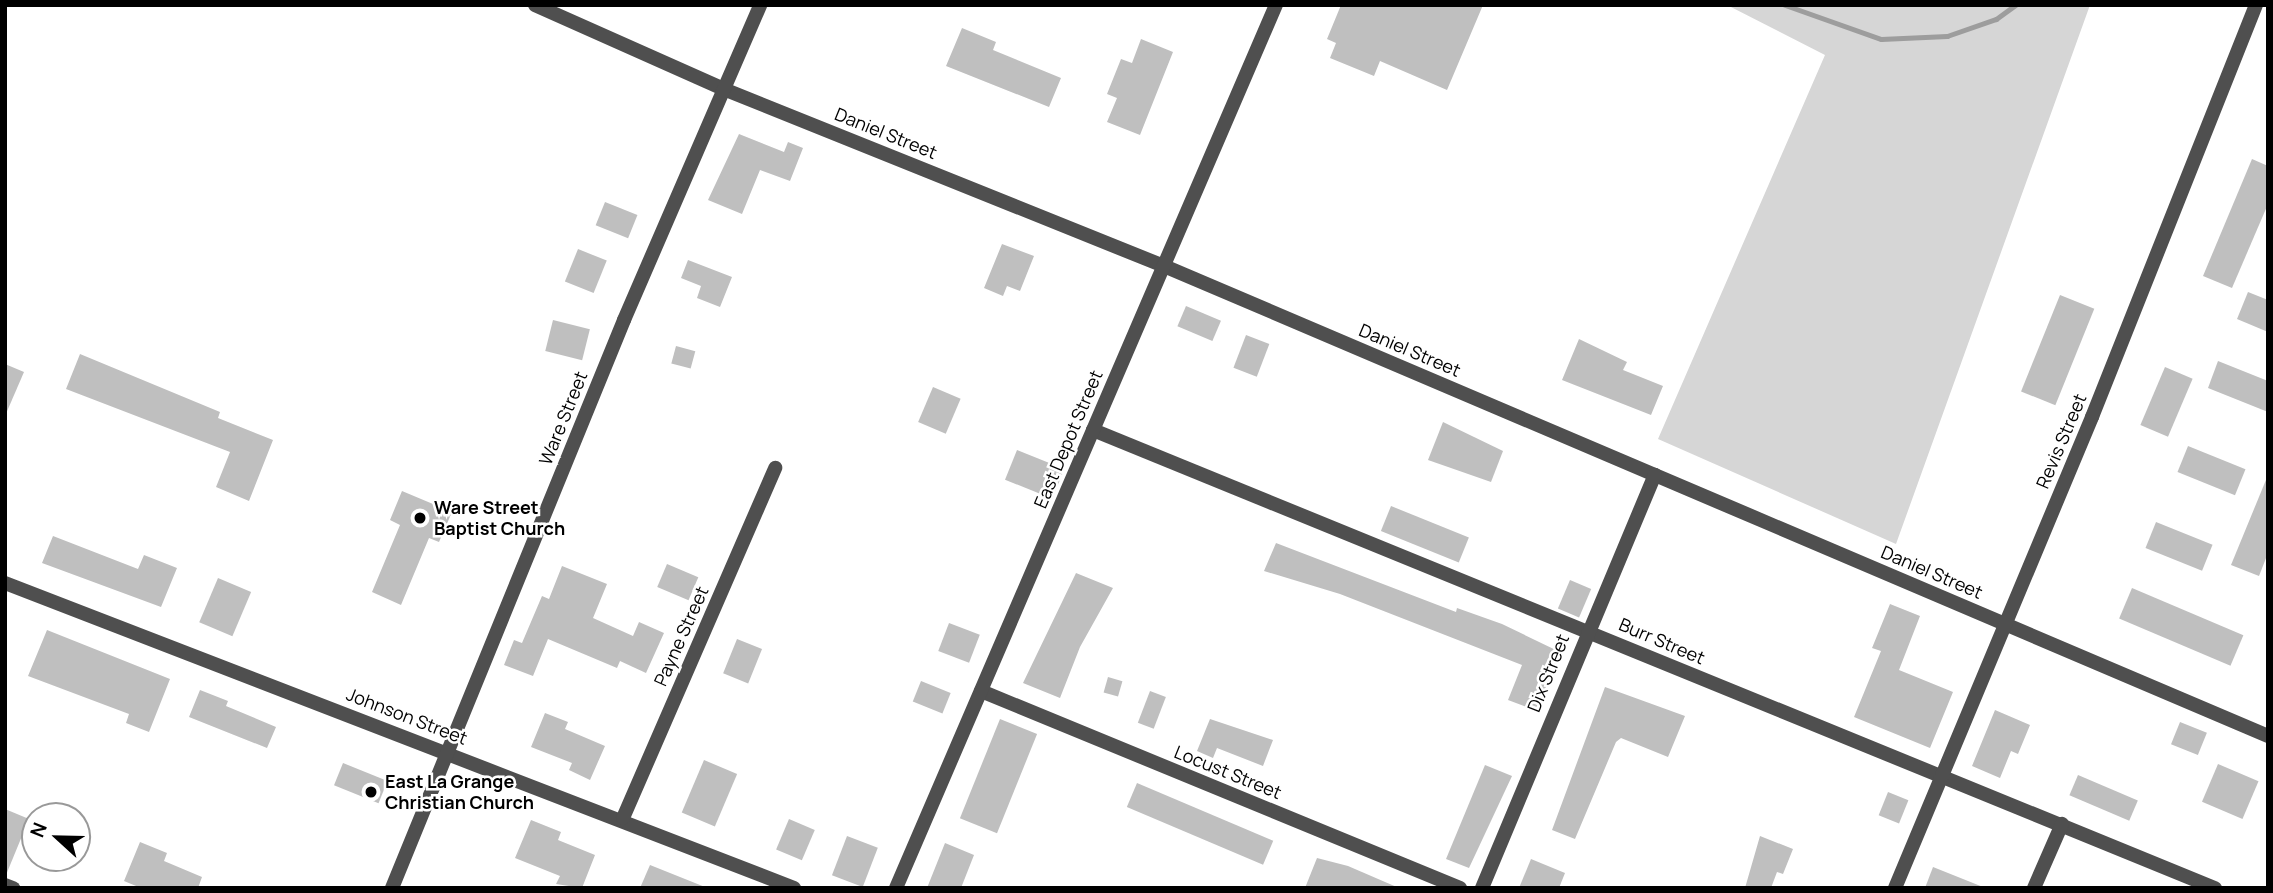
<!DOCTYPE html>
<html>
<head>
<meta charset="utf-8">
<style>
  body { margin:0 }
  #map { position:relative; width:2273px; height:893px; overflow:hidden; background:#fff; font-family:Manrope,sans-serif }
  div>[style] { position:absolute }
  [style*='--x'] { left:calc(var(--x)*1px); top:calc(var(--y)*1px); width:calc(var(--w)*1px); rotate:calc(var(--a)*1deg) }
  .green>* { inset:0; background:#d6d6d6 }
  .stream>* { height:5px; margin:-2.5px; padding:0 2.5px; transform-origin:2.5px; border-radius:2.5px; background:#9d9d9d }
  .building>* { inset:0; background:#bfbfbf; transform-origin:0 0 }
  .street>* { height:14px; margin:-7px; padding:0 7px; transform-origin:7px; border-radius:7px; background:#4f4f4f }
  .dots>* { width:19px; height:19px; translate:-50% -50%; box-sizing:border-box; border:4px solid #fff; border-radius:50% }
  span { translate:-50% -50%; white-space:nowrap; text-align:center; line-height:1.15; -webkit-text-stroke:5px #fff; paint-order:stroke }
  .street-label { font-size:18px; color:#000 }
  .poi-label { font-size:18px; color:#000; font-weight:700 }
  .left { translate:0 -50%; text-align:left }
  .frame { position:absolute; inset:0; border:7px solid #000; pointer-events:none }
  .north { position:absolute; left:21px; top:802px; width:70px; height:70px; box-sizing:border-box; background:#fff; border:2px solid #999; border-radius:50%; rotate:292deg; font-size:19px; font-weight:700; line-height:28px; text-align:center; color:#000 }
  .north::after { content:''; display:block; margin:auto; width:24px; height:32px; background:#000; clip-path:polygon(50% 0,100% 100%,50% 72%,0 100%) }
</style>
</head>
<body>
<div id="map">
  <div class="green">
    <i style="clip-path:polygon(1727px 5px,2090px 5px,1896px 544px,1658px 439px,1825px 55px)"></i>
  </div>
  <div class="stream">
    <i style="--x:1785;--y:5;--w:102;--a:19.5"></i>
    <i style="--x:1881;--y:39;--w:66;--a:-2.6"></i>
    <i style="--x:1947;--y:36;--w:52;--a:-19.1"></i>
    <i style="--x:1996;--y:19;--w:24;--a:-36"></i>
  </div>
  <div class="building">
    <i style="clip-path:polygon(1341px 5px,1483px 5px,1447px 90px,1380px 61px,1374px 76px,1330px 58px,1336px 43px,1327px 39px)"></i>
    <i style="clip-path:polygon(962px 28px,996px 42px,993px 50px,1061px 78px,1049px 107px,946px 66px)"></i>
    <i style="clip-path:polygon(1141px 39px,1173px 52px,1140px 135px,1107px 122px,1117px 98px,1107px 94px,1121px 59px,1132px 63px)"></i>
    <i style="clip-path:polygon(739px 134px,784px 152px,788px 142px,803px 148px,790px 181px,760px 170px,742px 214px,708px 200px)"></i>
    <i style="clip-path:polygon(2252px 159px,2268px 166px,2268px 204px,2232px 288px,2203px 276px)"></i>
    <i style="left:605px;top:202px;width:35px;height:25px;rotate:22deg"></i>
    <i style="clip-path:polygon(1002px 244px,1034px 256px,1020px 291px,1007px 286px,1003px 296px,984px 288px)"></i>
    <i style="left:578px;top:249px;width:31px;height:35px;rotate:22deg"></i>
    <i style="clip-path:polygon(688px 260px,732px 277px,720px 307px,697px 298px,701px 286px,681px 278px)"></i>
    <i style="clip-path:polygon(2248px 292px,2268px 300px,2268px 332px,2237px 319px)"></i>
    <i style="left:2060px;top:295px;width:37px;height:104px;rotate:22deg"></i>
    <i style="left:1186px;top:306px;width:38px;height:22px;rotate:23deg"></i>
    <i style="left:553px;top:320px;width:38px;height:32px;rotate:14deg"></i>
    <i style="left:1246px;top:335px;width:25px;height:35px;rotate:21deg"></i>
    <i style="clip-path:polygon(1579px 339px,1627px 362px,1623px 370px,1663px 386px,1651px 415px,1562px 380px)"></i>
    <i style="left:676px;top:346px;width:20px;height:18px;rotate:15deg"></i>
    <i style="clip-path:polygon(80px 354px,220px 412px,218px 418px,273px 440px,249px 501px,216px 487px,230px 452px,66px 389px)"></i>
    <i style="clip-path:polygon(2218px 361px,2268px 381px,2268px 412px,2208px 388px)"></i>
    <i style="clip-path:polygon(5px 364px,24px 372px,5px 416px)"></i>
    <i style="left:2165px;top:367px;width:30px;height:63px;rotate:23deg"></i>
    <i style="left:933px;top:387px;width:30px;height:38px;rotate:23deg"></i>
    <i style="clip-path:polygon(1443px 422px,1503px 451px,1491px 482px,1428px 460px)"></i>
    <i style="left:2188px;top:446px;width:62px;height:28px;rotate:22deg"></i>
    <i style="left:1017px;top:450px;width:51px;height:32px;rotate:22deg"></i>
    <i style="clip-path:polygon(2268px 475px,2268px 553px,2259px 576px,2231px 565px)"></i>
    <i style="clip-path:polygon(402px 491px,452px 512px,439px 542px,429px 538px,401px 605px,372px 592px,400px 525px,390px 520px)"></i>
    <i style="left:1391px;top:506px;width:84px;height:27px;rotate:22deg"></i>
    <i style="left:2156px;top:522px;width:61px;height:28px;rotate:22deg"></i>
    <i style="clip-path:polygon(53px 536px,138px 569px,144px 555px,177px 568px,161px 607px,42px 563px)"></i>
    <i style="clip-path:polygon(1276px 543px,1456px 612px,1457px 608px,1502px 624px,1562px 653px,1535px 710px,1508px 700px,1522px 665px,1340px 594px,1264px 571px)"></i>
    <i style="left:667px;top:564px;width:34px;height:25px;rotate:23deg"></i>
    <i style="clip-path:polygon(562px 566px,607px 584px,593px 618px,633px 636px,639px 622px,664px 633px,646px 673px,620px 661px,617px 668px,548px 639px,533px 676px,504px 665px,514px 640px,522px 643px,542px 596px,549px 599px)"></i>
    <i style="clip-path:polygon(1076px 573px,1113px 588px,1080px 647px,1060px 698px,1023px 683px)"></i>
    <i style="left:218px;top:578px;width:36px;height:48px;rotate:23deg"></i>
    <i style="left:1570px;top:580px;width:23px;height:31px;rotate:23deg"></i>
    <i style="left:2132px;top:588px;width:121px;height:33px;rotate:23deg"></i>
    <i style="clip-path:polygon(1890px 604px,1920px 616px,1899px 670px,1953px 692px,1930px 748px,1854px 717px,1881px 651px,1872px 648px)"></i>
    <i style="left:949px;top:623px;width:33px;height:30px;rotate:21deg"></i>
    <i style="clip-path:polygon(47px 630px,170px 679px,149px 732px,126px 723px,129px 714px,28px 676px)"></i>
    <i style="left:737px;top:639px;width:27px;height:37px;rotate:22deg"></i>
    <i style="left:1108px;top:677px;width:15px;height:16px;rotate:16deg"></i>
    <i style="left:921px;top:681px;width:32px;height:22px;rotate:22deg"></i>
    <i style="clip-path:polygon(1605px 687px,1685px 716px,1668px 757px,1621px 738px,1616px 742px,1575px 839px,1552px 830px)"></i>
    <i style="clip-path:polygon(200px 690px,228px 701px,226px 706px,276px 727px,267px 748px,189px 717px)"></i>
    <i style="left:1150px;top:691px;width:17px;height:34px;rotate:21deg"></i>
    <i style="clip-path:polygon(1995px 710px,2030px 725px,2018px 754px,2011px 751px,2000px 778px,1972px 766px)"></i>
    <i style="clip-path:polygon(545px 713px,568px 722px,565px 729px,605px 746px,590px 780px,569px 770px,572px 763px,531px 747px)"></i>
    <i style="left:1000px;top:719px;width:40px;height:107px;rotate:22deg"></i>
    <i style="clip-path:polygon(1210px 719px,1273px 740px,1263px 766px,1217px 748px,1213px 758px,1197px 751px)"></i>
    <i style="left:2180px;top:722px;width:29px;height:24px;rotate:22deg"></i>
    <i style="left:704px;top:760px;width:36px;height:57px;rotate:23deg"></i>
    <i style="left:343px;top:763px;width:48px;height:24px;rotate:22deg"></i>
    <i style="left:2218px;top:764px;width:44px;height:41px;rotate:23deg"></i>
    <i style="clip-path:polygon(1485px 765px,1512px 776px,1469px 868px,1446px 859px)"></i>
    <i style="left:2078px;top:775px;width:65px;height:22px;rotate:23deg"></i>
    <i style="left:1137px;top:783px;width:148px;height:26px;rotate:23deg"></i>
    <i style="left:1888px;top:792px;width:22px;height:25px;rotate:22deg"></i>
    <i style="clip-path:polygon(5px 809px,29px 819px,6px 875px,5px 875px)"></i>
    <i style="left:789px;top:819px;width:28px;height:33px;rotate:23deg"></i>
    <i style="clip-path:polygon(531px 820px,561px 832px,558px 840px,595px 855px,582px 888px,556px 884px,560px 876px,515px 858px)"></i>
    <i style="left:847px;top:836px;width:33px;height:42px;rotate:21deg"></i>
    <i style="clip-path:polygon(1760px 836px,1793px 849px,1783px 874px,1777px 872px,1771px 888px,1745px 888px)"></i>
    <i style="clip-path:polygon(140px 842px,167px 853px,164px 861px,202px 877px,198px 888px,141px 888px,124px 881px)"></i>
    <i style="clip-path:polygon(945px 843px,974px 855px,961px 888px,927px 888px)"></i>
    <i style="clip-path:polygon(1317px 858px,1348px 866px,1399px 888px,1305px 888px)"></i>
    <i style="clip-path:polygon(1531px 859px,1565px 873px,1559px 888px,1519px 888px)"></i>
    <i style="clip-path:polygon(650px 865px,705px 887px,705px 888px,640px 888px)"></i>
    <i style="clip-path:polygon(1933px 867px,1983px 887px,1983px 888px,1925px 888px)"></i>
  </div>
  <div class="street">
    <i style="--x:535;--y:5;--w:209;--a:24"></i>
    <i style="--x:726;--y:90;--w:472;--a:21.9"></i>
    <i style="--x:1164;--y:266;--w:1200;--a:23.06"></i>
    <i style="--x:1093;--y:430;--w:1212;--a:22.21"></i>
    <i style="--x:5;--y:583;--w:846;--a:21.13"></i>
    <i style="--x:981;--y:691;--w:518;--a:22.36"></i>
    <i style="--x:623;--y:818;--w:382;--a:-66.5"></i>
    <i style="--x:5;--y:885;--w:9;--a:21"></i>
    <i style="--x:392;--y:888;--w:614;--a:-67.78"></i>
    <i style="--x:624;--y:320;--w:343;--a:-66.6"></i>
    <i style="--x:896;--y:888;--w:961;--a:-66.72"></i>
    <i style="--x:1482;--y:888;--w:448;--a:-67.3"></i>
    <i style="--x:1895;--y:888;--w:511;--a:-67.3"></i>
    <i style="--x:2092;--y:417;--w:443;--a:-68.3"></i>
    <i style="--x:2034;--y:888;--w:70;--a:-66.4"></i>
  </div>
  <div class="dots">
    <i style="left:420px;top:518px;background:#000"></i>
    <i style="left:371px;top:792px;background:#000"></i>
  </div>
  <div class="street-label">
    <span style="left:886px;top:133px;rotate:22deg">Daniel Street</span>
    <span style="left:1410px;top:350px;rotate:23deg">Daniel Street</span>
    <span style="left:563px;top:418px;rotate:-68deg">Ware Street</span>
    <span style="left:1068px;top:439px;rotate:-67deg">East Depot Street</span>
    <span style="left:2061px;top:441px;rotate:-67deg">Revis Street</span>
    <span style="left:1932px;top:572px;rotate:23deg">Daniel Street</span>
    <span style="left:681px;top:636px;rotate:-66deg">Payne Street</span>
    <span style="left:1662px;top:641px;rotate:23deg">Burr Street</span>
    <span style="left:1548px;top:673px;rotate:-68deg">Dix Street</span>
    <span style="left:407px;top:716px;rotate:21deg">Johnson Street</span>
    <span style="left:1228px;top:772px;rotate:22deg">Locust Street</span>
  </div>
  <div class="poi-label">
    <span class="left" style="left:434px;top:518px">Ware Street<br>Baptist Church</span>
    <span class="left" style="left:385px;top:792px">East La Grange<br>Christian Church</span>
  </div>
  <div class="frame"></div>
  <div class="north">N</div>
</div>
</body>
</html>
